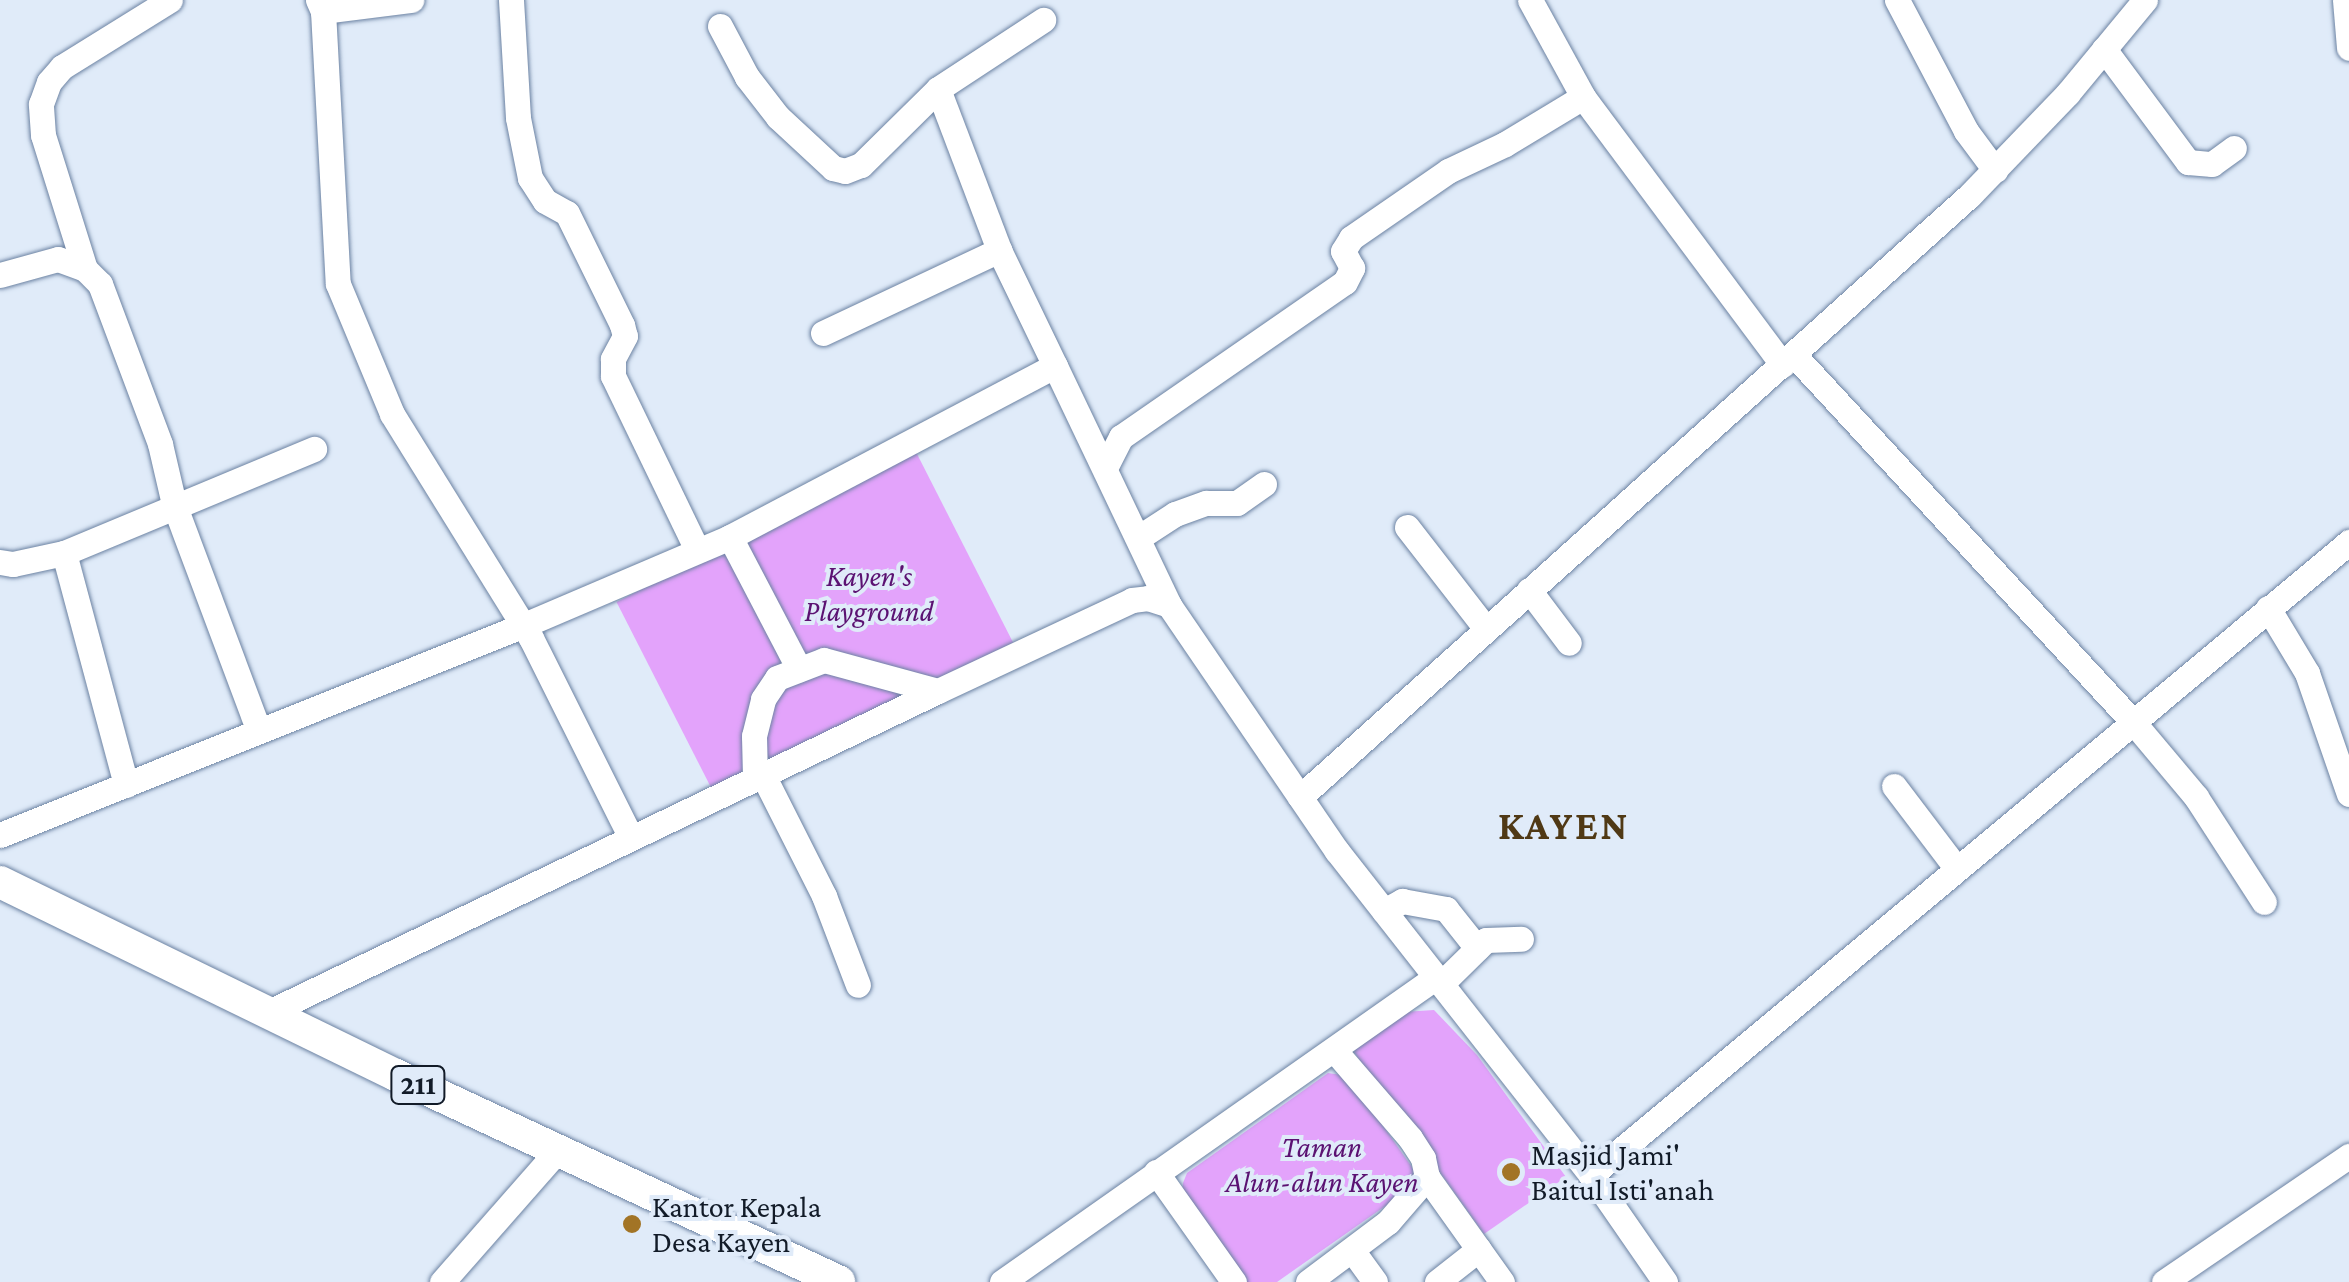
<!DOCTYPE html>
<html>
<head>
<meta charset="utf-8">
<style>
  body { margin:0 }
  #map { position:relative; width:2349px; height:1282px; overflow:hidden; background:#e0ebf9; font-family:"Crimson Pro",serif }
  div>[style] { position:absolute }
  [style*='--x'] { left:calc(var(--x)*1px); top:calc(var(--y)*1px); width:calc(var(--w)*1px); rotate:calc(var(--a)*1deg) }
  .green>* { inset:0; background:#e3a3fb; transform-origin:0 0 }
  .roads { filter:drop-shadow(0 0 2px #6b82a2) drop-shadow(0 0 2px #6b82a2) }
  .minor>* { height:25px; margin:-12.5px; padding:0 12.5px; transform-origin:12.5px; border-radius:12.5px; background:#fff }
  .major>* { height:32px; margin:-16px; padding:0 16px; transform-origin:16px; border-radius:16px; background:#fff }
  .dots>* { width:28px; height:28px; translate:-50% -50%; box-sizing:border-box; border:5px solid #e0ebf9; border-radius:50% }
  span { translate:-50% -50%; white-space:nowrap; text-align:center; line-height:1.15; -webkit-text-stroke:8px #e0ebf9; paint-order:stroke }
  .shield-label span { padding:2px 8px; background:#e0ebf9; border:2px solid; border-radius:8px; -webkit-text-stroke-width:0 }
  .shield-label { font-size:28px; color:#121b28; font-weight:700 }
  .park-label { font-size:30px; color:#5b1272; font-style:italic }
  .poi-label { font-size:30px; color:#121b28 }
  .left { translate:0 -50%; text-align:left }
  .district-label { font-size:40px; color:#503915; font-weight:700; letter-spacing:2.5px }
</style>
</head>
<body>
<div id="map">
  <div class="green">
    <i style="left:915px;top:450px;width:216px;height:335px;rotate:63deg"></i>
    <i style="clip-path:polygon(1434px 1010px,1477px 1055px,1566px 1177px,1484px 1234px,1354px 1052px,1358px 1043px,1404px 1012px)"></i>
    <i style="clip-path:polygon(1328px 1073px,1348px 1076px,1414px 1170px,1411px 1188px,1277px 1282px,1243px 1282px,1182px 1194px,1183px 1183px,1187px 1173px)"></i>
  </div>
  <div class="roads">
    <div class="minor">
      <i style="--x:318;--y:0;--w:12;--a:66"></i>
      <i style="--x:323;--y:11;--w:273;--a:86.9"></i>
      <i style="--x:338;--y:284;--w:141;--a:67.4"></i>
      <i style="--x:392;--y:414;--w:264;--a:58.2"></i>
      <i style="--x:531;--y:638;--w:221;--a:63.4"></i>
      <i style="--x:511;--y:0;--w:118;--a:86.6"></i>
      <i style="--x:518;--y:118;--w:61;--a:78.7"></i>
      <i style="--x:530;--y:178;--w:27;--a:57"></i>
      <i style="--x:545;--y:201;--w:25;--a:29"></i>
      <i style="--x:567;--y:213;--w:125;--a:63.8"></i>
      <i style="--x:622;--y:325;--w:11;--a:75"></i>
      <i style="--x:625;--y:336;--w:26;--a:118"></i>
      <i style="--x:613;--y:359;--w:17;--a:90"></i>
      <i style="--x:613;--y:376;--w:193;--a:64.2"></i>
      <i style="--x:1530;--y:0;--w:111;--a:61.3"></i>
      <i style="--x:1897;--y:0;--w:148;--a:62.2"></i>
      <i style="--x:1966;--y:131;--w:49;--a:53.4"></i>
      <i style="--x:2345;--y:0;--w:48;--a:85.2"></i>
      <i style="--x:323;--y:11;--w:89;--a:-7.1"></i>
      <i style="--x:720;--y:26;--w:58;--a:62.1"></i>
      <i style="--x:747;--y:77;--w:51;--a:52.2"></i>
      <i style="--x:778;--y:117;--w:75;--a:42.8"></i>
      <i style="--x:833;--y:168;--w:12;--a:14"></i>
      <i style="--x:845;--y:171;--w:17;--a:-21"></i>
      <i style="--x:861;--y:165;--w:108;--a:-44.6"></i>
      <i style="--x:938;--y:89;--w:126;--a:-33.3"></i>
      <i style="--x:2104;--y:49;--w:141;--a:53.4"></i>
      <i style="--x:2188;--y:162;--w:24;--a:5"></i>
      <i style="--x:2212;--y:164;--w:27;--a:-36"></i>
      <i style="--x:938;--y:89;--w:172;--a:69.2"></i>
      <i style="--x:999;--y:250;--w:129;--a:64.2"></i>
      <i style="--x:85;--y:269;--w:140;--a:-107.4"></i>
      <i style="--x:43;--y:135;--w:31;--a:-94"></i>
      <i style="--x:41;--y:104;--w:23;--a:-70"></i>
      <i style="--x:49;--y:82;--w:20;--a:-49"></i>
      <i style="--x:62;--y:67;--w:127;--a:-31.8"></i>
      <i style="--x:0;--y:275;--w:60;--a:-15.4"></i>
      <i style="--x:58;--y:259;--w:29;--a:20"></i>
      <i style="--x:85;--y:269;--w:21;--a:45"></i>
      <i style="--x:100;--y:284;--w:171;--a:69.4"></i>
      <i style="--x:160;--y:444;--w:62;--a:76.9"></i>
      <i style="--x:174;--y:504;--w:242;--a:69.5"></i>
      <i style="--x:823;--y:333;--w:195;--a:-25.2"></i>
      <i style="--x:1794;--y:355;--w:501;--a:47.26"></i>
      <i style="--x:2134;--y:723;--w:97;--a:50"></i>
      <i style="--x:2196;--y:797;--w:125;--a:57.1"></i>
      <i style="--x:1105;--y:468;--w:35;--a:-63"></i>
      <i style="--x:1121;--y:437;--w:272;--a:-34.7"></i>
      <i style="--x:1345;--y:282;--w:16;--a:-63"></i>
      <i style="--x:1352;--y:268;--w:19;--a:-118"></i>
      <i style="--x:1343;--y:251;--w:15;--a:-58"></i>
      <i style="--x:1351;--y:238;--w:118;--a:-34.6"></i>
      <i style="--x:1448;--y:171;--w:63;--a:-25.3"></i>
      <i style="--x:1505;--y:144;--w:91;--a:-31.1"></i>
      <i style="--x:1583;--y:97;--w:334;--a:53.3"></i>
      <i style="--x:1407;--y:527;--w:129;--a:52.2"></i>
      <i style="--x:730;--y:537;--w:149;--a:62.4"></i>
      <i style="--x:1138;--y:538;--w:44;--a:-33"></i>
      <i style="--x:1175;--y:514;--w:33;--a:-20"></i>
      <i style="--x:1206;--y:503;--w:31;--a:0"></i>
      <i style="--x:1237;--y:503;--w:33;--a:-35"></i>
      <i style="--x:64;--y:553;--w:240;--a:75"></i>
      <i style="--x:0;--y:562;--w:13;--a:9"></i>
      <i style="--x:13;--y:564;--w:52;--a:-12.2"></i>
      <i style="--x:64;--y:553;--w:271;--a:-22.6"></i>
      <i style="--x:1529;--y:590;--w:66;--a:53"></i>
      <i style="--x:2268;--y:608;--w:76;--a:59"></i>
      <i style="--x:2307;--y:673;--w:128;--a:70.9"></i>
      <i style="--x:763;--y:775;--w:136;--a:63.2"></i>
      <i style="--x:824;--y:896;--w:95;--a:69.1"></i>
      <i style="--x:755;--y:777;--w:41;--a:-91.4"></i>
      <i style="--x:754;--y:736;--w:38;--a:-76"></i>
      <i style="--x:763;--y:699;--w:25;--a:-56"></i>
      <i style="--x:777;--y:678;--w:50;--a:-21"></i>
      <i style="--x:824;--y:660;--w:118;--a:15.2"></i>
      <i style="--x:1894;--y:786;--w:104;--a:52.8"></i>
      <i style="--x:1300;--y:797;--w:901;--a:-41.94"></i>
      <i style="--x:1970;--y:195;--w:141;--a:-46.1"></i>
      <i style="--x:2068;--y:93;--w:121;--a:-50.4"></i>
      <i style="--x:0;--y:835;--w:565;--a:-21.84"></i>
      <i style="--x:524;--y:625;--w:224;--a:-23.1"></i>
      <i style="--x:730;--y:537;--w:367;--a:-27.8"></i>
      <i style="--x:1055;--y:366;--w:265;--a:64.5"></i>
      <i style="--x:1384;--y:911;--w:21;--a:-29"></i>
      <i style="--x:1402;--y:901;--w:45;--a:10.3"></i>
      <i style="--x:1446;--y:909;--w:50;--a:51.5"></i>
      <i style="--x:1441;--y:984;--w:63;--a:-44.4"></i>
      <i style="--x:1486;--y:940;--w:35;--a:-2"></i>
      <i style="--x:267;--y:1013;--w:744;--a:-25.64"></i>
      <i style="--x:938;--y:691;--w:214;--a:-25.1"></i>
      <i style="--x:1132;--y:600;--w:16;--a:-7"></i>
      <i style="--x:1148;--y:598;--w:22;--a:18"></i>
      <i style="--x:1169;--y:605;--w:298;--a:55.7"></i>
      <i style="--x:1337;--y:851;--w:412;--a:51.9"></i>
      <i style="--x:1591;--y:1175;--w:130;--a:55.3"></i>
      <i style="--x:1156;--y:1172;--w:135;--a:54.7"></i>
      <i style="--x:1591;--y:1175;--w:988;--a:-39.86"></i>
      <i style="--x:1427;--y:1177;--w:129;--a:54.5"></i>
      <i style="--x:1352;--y:1250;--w:39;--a:54"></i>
      <i style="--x:442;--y:1282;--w:176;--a:-48.7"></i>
      <i style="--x:1002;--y:1282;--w:530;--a:-35.1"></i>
      <i style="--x:1308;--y:1282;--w:100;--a:-36.9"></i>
      <i style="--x:1388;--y:1222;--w:60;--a:-49.1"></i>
      <i style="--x:1427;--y:1177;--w:19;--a:-102"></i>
      <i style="--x:1423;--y:1158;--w:24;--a:-123"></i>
      <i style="--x:1410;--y:1138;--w:116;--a:-130.8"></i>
      <i style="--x:1437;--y:1282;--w:53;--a:-38.2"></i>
      <i style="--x:2164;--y:1282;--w:224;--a:-34.3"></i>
    </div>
    <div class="major">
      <i style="--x:0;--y:882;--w:441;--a:26"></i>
      <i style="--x:396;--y:1075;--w:489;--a:25"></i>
    </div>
  </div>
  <div class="dots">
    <i style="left:1511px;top:1172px;background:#a27426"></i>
    <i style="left:632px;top:1224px;background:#a27426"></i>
  </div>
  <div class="shield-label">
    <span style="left:418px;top:1085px">211</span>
  </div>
  <div class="park-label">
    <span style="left:869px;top:593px">Kayen's<br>Playground</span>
    <span style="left:1322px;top:1164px">Taman<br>Alun-alun Kayen</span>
  </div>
  <div class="poi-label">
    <span class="left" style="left:1531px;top:1172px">Masjid Jami'<br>Baitul Isti'anah</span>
    <span class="left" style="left:652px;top:1224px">Kantor Kepala<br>Desa Kayen</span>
  </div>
  <div class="district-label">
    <span style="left:1564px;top:826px">KAYEN</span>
  </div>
</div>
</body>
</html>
